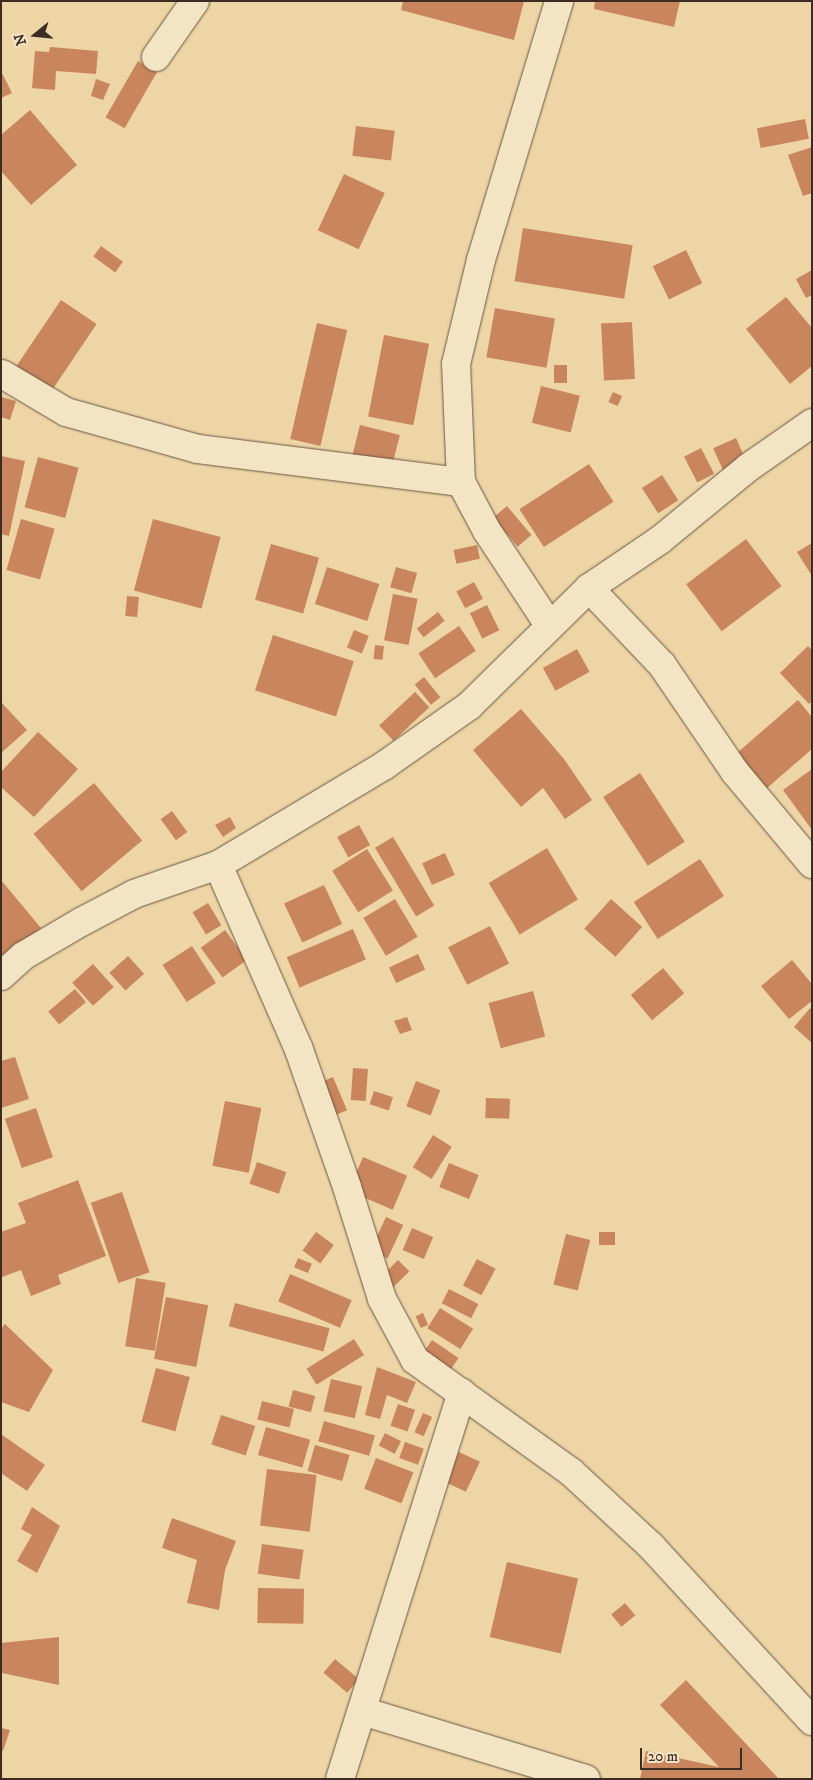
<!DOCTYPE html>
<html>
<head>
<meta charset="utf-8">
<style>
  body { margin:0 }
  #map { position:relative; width:813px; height:1780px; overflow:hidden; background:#edd5a5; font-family:"IM FELL DW Pica",serif }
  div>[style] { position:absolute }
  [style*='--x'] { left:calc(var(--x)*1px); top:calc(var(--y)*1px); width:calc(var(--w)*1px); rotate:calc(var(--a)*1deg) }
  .building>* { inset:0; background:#c9855d; transform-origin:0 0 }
  .roads { filter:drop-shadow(0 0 1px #685644) drop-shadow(0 0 1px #685644) }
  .minor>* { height:28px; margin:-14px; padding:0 14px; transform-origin:14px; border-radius:14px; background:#f3e4c4 }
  span { translate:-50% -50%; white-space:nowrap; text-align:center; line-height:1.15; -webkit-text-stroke:4px #f3e4c4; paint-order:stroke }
  .frame { position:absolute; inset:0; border:2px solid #3c2c24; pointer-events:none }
  .north { position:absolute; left:10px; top:10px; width:50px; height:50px; -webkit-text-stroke:4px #f3e4c4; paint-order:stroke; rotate:253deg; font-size:14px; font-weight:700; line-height:20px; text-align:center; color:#3c2c24 }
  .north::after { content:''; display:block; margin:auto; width:18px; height:22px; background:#3c2c24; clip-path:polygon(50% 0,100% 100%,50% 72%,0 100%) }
  .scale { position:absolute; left:640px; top:1748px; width:102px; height:22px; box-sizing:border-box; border:2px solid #3c2c24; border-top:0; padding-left:6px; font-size:15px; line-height:18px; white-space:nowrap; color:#3c2c24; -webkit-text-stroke:4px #f3e4c4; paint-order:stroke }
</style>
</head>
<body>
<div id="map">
  <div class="building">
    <i style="clip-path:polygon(403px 1px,524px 1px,514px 40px,401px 10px)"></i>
    <i style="clip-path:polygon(595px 1px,680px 1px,674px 27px,594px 9px)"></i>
    <i style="clip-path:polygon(50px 47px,98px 51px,96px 74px,56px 71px,55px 90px,32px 88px,35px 51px,49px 52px)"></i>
    <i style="left:138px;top:61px;width:22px;height:65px;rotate:30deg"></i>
    <i style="clip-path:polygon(1px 71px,12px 93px,1px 98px)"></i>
    <i style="clip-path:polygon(96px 79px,110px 84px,103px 100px,91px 96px)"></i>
    <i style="clip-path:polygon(30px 110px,77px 165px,31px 205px,1px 171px,1px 135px)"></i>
    <i style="left:805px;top:119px;width:20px;height:49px;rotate:79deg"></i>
    <i style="left:356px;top:126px;width:39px;height:30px;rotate:7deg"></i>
    <i style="clip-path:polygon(812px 147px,812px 193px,803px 196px,788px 155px)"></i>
    <i style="left:344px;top:174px;width:45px;height:62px;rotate:25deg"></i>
    <i style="left:523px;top:228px;width:111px;height:54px;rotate:9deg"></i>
    <i style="left:101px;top:246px;width:27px;height:13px;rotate:36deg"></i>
    <i style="left:686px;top:250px;width:37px;height:37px;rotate:64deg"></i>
    <i style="clip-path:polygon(812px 270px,812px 295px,806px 298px,796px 279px)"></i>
    <i style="clip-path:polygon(786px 297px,812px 328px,812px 366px,790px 384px,746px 329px)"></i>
    <i style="left:61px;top:300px;width:43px;height:82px;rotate:34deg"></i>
    <i style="left:495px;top:308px;width:61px;height:50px;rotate:10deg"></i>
    <i style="left:632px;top:322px;width:57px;height:31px;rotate:87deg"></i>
    <i style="left:317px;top:323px;width:31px;height:119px;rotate:13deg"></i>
    <i style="left:384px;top:335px;width:46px;height:83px;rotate:11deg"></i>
    <i style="left:554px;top:365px;width:13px;height:18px"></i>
    <i style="left:541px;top:386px;width:40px;height:38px;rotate:14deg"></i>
    <i style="left:613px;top:392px;width:10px;height:11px;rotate:24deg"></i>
    <i style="clip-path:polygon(1px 397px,16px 401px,10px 420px,1px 417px)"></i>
    <i style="left:360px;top:425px;width:41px;height:34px;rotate:14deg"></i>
    <i style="left:736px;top:438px;width:24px;height:25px;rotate:66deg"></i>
    <i style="left:701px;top:448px;width:29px;height:19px;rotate:63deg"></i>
    <i style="clip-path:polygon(1px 456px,25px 461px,9px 536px,1px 534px)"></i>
    <i style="left:38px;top:457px;width:42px;height:52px;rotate:15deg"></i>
    <i style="left:589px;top:464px;width:45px;height:83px;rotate:57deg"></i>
    <i style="left:662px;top:475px;width:30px;height:24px;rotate:57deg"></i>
    <i style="left:507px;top:506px;width:38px;height:18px;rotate:50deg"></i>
    <i style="left:21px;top:519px;width:35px;height:53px;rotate:16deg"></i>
    <i style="left:153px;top:519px;width:70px;height:74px;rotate:15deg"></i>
    <i style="left:746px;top:539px;width:59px;height:75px;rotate:53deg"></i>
    <i style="clip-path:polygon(812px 543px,812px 576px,797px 552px)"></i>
    <i style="left:271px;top:544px;width:50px;height:58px;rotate:16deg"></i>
    <i style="left:477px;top:545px;width:14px;height:24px;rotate:78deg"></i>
    <i style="left:327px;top:567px;width:55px;height:39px;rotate:18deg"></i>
    <i style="left:396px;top:567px;width:22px;height:21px;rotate:16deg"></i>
    <i style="left:474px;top:582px;width:19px;height:20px;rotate:62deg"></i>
    <i style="left:393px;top:594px;width:25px;height:47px;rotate:11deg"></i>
    <i style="left:127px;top:596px;width:12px;height:20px;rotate:5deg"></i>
    <i style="left:487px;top:605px;width:28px;height:19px;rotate:64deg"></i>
    <i style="left:438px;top:612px;width:11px;height:27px;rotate:52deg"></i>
    <i style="left:459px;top:626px;width:30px;height:49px;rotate:56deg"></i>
    <i style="left:354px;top:630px;width:16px;height:19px;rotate:22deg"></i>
    <i style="left:273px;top:635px;width:85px;height:58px;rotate:18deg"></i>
    <i style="left:375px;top:645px;width:9px;height:14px;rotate:6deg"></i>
    <i style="clip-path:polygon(808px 646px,812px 650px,812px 701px,809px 704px,780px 673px)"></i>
    <i style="left:577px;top:649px;width:26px;height:39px;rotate:61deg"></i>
    <i style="left:424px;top:677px;width:26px;height:12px;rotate:51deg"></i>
    <i style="left:415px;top:692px;width:21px;height:49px;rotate:47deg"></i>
    <i style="clip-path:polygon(798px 700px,812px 717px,812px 749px,767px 788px,737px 753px)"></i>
    <i style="clip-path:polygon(1px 702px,27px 730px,1px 753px)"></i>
    <i style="clip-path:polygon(521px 709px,564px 759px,592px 800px,565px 819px,543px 788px,521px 807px,473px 750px)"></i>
    <i style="clip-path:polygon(38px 732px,78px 769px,34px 817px,1px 787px,1px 772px)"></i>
    <i style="clip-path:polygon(812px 769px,812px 830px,783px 790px)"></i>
    <i style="left:640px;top:773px;width:82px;height:44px;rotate:57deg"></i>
    <i style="left:94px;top:783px;width:75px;height:79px;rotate:50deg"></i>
    <i style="left:172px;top:811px;width:26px;height:14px;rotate:54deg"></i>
    <i style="clip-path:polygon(230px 817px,236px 828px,223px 837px,215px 825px)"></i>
    <i style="left:359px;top:825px;width:23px;height:25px;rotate:61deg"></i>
    <i style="left:393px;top:837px;width:80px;height:21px;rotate:59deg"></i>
    <i style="left:547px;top:848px;width:60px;height:68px;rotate:59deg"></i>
    <i style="left:367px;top:849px;width:49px;height:41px;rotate:58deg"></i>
    <i style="left:445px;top:853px;width:24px;height:25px;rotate:66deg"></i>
    <i style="left:700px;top:859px;width:44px;height:79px;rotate:57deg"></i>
    <i style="clip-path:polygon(1px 880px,41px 928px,1px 960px)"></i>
    <i style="left:324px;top:885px;width:43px;height:44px;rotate:65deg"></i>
    <i style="left:395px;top:899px;width:44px;height:37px;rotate:59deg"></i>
    <i style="left:611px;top:899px;width:42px;height:40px;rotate:42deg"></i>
    <i style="left:208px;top:903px;width:26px;height:18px;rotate:59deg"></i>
    <i style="left:490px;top:926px;width:42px;height:47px;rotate:63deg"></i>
    <i style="left:353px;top:929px;width:33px;height:72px;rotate:67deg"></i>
    <i style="left:225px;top:930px;width:37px;height:30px;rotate:54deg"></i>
    <i style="left:192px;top:946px;width:44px;height:35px;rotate:57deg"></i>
    <i style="left:418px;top:954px;width:17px;height:32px;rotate:65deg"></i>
    <i style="left:128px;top:956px;width:24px;height:25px;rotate:48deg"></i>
    <i style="clip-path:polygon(792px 960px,812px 984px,812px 1001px,789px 1019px,761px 986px)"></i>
    <i style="left:93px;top:964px;width:31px;height:28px;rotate:48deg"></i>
    <i style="left:663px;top:968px;width:33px;height:42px;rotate:50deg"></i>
    <i style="left:75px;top:989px;width:17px;height:35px;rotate:50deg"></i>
    <i style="left:533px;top:991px;width:47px;height:46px;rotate:75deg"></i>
    <i style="clip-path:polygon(810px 1008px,812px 1009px,812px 1043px,794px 1027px)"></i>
    <i style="clip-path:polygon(407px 1017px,412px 1030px,400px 1034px,394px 1021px)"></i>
    <i style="clip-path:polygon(15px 1057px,29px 1099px,1px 1108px,1px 1061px)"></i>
    <i style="left:353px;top:1068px;width:15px;height:32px;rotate:4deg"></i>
    <i style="left:333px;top:1077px;width:36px;height:19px;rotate:67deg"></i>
    <i style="left:416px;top:1081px;width:26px;height:27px;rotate:21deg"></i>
    <i style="left:374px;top:1091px;width:20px;height:14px;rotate:18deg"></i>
    <i style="left:486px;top:1098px;width:24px;height:20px;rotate:2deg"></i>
    <i style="left:225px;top:1101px;width:37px;height:66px;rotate:11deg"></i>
    <i style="left:36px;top:1108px;width:52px;height:33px;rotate:71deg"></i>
    <i style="left:433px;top:1135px;width:22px;height:38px;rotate:32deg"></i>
    <i style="left:363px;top:1157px;width:48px;height:37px;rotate:23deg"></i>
    <i style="left:257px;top:1162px;width:31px;height:23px;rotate:19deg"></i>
    <i style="left:449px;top:1163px;width:32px;height:26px;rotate:22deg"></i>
    <i style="clip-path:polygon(78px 1180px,106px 1256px,58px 1275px,61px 1284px,31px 1296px,21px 1270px,2px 1277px,1px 1232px,26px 1223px,18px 1203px)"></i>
    <i style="left:122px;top:1192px;width:85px;height:33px;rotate:71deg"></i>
    <i style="left:386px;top:1217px;width:19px;height:37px;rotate:25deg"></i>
    <i style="left:412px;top:1228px;width:23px;height:24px;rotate:23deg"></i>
    <i style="left:316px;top:1232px;width:22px;height:23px;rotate:36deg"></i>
    <i style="left:599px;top:1232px;width:16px;height:13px"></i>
    <i style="left:566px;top:1234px;width:25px;height:52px;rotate:14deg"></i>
    <i style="left:298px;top:1258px;width:15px;height:10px;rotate:23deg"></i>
    <i style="left:477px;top:1259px;width:21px;height:30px;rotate:28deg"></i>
    <i style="left:398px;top:1260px;width:16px;height:30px;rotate:45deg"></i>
    <i style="left:290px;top:1274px;width:67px;height:30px;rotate:23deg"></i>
    <i style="left:136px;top:1278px;width:30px;height:69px;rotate:9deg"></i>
    <i style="left:449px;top:1289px;width:33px;height:16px;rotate:27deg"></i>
    <i style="left:166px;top:1297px;width:43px;height:63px;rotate:11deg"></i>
    <i style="left:235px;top:1303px;width:98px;height:24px;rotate:15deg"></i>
    <i style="left:440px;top:1308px;width:39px;height:24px;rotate:32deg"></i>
    <i style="left:423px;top:1313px;width:13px;height:8px;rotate:67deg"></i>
    <i style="clip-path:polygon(5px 1324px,53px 1370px,29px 1412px,1px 1402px,1px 1329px)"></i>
    <i style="left:354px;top:1339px;width:19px;height:56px;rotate:58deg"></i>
    <i style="left:432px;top:1340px;width:32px;height:17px;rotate:34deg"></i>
    <i style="clip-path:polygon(377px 1367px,416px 1382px,407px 1403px,387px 1395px,380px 1419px,365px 1415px)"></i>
    <i style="left:156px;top:1368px;width:35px;height:56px;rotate:15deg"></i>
    <i style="left:331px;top:1379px;width:32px;height:33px;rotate:13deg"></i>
    <i style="left:293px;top:1390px;width:23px;height:17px;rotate:15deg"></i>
    <i style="left:262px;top:1401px;width:33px;height:19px;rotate:14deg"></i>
    <i style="left:398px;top:1404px;width:18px;height:23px;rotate:19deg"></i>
    <i style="left:423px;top:1413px;width:10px;height:21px;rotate:24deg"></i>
    <i style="left:221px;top:1415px;width:36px;height:31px;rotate:18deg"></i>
    <i style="left:324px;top:1421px;width:53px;height:21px;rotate:16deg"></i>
    <i style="left:266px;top:1427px;width:46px;height:29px;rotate:16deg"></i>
    <i style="left:385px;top:1433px;width:18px;height:14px;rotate:27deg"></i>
    <i style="clip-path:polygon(1px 1434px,45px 1465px,27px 1491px,1px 1473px)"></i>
    <i style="left:405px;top:1442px;width:20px;height:17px;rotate:20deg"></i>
    <i style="left:315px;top:1445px;width:36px;height:27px;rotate:16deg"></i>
    <i style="left:459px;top:1452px;width:23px;height:33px;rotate:25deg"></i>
    <i style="left:376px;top:1458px;width:40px;height:33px;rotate:21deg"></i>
    <i style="left:267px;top:1469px;width:50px;height:57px;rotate:7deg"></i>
    <i style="clip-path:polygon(32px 1507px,60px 1526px,37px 1573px,17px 1561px,32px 1535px,21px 1529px)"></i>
    <i style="clip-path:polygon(172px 1518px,236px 1541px,225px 1570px,219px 1610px,187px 1603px,197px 1560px,162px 1548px)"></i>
    <i style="left:262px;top:1544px;width:42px;height:30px;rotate:8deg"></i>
    <i style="left:507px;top:1562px;width:73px;height:77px;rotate:13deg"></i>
    <i style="left:258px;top:1588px;width:46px;height:35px;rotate:1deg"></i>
    <i style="left:625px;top:1603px;width:16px;height:18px;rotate:50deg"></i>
    <i style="clip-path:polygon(59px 1637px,59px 1685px,2px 1673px,1px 1643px)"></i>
    <i style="left:335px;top:1659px;width:31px;height:18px;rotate:40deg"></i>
    <i style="clip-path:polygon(686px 1680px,779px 1779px,640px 1779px,646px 1751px,719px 1767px,660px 1705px)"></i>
    <i style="clip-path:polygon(1px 1728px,10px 1730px,3px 1751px,1px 1750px)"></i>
  </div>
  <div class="roads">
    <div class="minor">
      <i style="--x:156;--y:57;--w:68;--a:-55.1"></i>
      <i style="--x:2;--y:374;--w:74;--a:30.7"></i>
      <i style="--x:66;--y:412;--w:137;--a:15.7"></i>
      <i style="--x:198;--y:449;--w:265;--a:7.2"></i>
      <i style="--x:589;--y:588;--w:106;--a:46.5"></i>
      <i style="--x:662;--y:665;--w:130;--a:55.7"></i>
      <i style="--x:735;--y:772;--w:120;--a:50.1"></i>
      <i style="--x:549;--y:625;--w:113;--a:-123.4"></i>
      <i style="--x:487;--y:531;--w:55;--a:-118"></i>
      <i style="--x:461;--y:482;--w:118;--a:-92.4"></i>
      <i style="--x:456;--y:364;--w:107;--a:-76.5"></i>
      <i style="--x:481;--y:260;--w:270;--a:-73.2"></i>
      <i style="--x:218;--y:865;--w:199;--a:66.3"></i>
      <i style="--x:298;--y:1047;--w:148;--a:70.7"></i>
      <i style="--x:347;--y:1187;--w:117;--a:72.6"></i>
      <i style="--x:382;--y:1299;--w:69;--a:61.6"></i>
      <i style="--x:415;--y:1360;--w:192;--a:35.7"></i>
      <i style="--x:571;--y:1472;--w:109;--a:42.8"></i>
      <i style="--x:651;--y:1546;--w:238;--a:47.4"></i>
      <i style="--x:1;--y:976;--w:30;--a:-42"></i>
      <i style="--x:23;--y:956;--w:67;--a:-30.4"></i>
      <i style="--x:81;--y:922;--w:60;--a:-27.8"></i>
      <i style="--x:134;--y:894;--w:89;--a:-19"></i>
      <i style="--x:218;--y:865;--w:195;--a:-30.9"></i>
      <i style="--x:385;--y:765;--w:103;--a:-35.1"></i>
      <i style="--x:469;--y:706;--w:168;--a:-44.5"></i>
      <i style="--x:589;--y:588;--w:86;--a:-34.1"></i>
      <i style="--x:660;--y:540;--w:115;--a:-39.4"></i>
      <i style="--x:749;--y:467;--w:77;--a:-34.9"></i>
      <i style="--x:362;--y:1711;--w:234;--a:16.9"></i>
      <i style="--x:340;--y:1779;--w:405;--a:-72.5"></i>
    </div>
  </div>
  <div class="frame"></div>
  <div class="north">N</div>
  <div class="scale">20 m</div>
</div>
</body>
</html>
